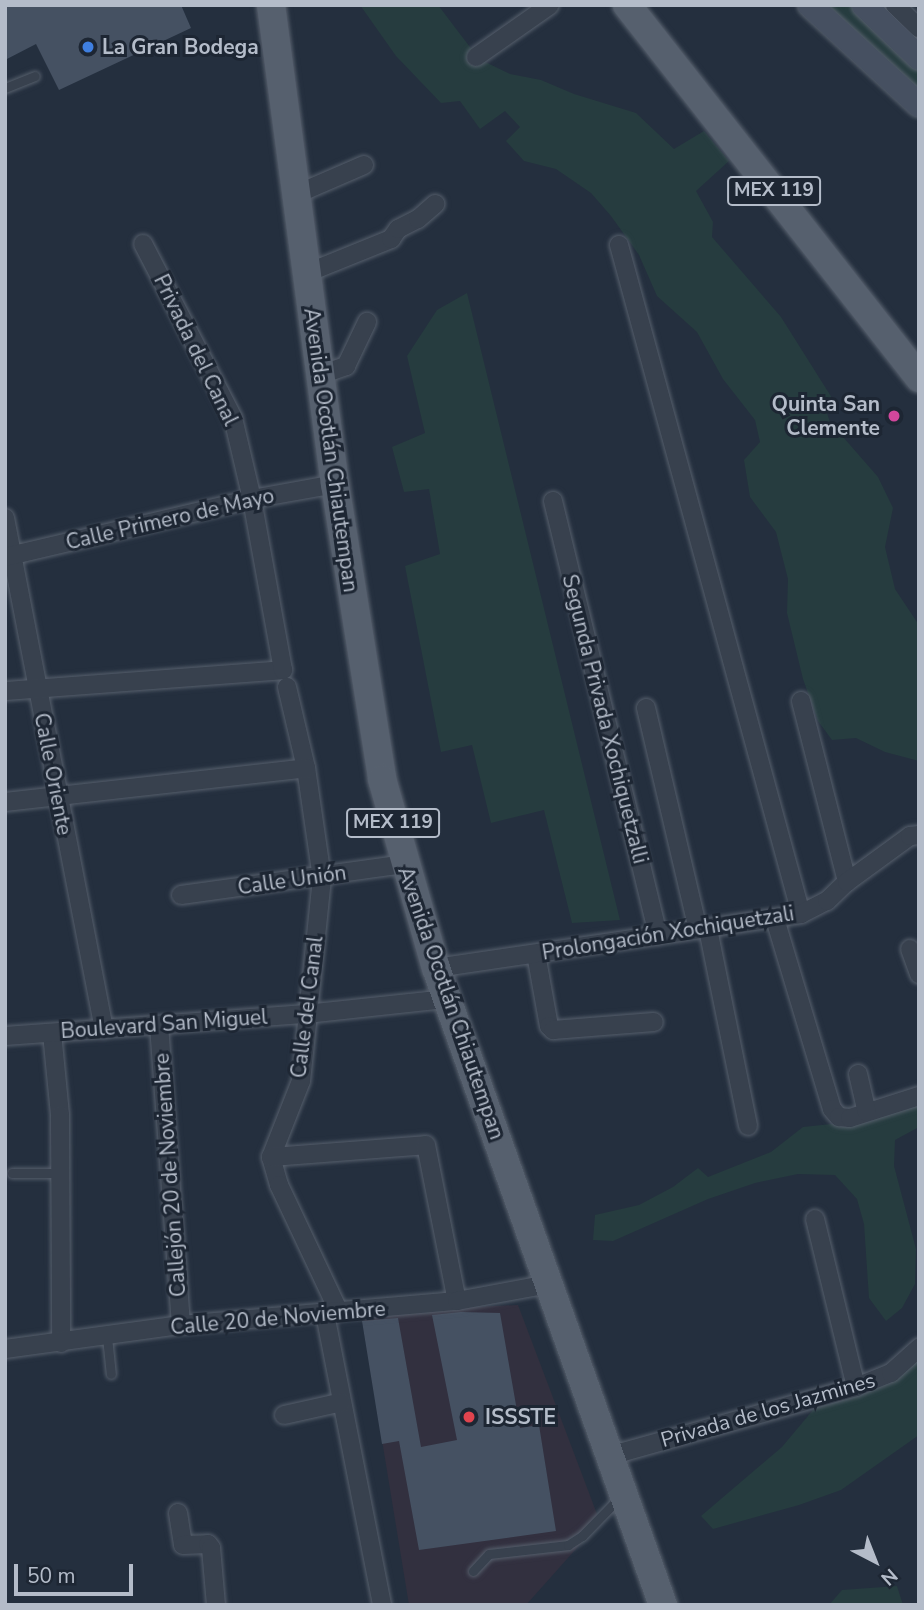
<!DOCTYPE html>
<html>
<head>
<meta charset="utf-8">
<style>
  body { margin:0 }
  #map { position:relative; width:924px; height:1610px; overflow:hidden; background:#242f3e; font-family:"Nunito Sans",sans-serif }
  div>[style] { position:absolute }
  [style*='--x'] { left:calc(var(--x)*1px); top:calc(var(--y)*1px); width:calc(var(--w)*1px); rotate:calc(var(--a)*1deg) }
  .medical>* { inset:0; background:#32303f }
  .green>* { inset:0; background:#263c3f }
  .building>* { inset:0; background:#455162 }
  .roads { filter:drop-shadow(0 0 2px #565f6c) drop-shadow(0 0 2px #565f6c) }
  .lane>* { height:9px; margin:-4.5px; padding:0 4.5px; transform-origin:4.5px; border-radius:4.5px; background:#38414e }
  .street>* { height:18px; margin:-9px; padding:0 9px; transform-origin:9px; border-radius:9px; background:#38414e }
  .secondary>* { height:24px; margin:-12px; padding:0 12px; transform-origin:12px; border-radius:12px; background:#465061 }
  .primary>* { height:28px; margin:-14px; padding:0 14px; transform-origin:14px; border-radius:14px; background:#56606e }
  .dots>* { width:19px; height:19px; translate:-50% -50%; box-sizing:border-box; border:4px solid #1d2633; border-radius:50% }
  span { translate:-50% -50%; white-space:nowrap; text-align:center; line-height:1.15; -webkit-text-stroke:6px #1d2633; paint-order:stroke }
  .shield-label span { padding:2px 5px; background:#1d2633; border:2px solid; border-radius:5px; -webkit-text-stroke-width:0 }
  .shield-label { font-size:19px; color:#b4bcc9; font-weight:700 }
  .poi-label { font-size:21px; color:#b4bcc9; font-weight:700 }
  .left { translate:0 -50%; text-align:left }
  .right { translate:-100% -50%; text-align:right }
  .street-label { font-size:21px; color:#b4bcc9 }
  .frame { position:absolute; inset:0; border:7px solid #b4bcc9; pointer-events:none }
  .north { position:absolute; left:840px; top:1526px; width:70px; height:70px; -webkit-text-stroke:5px #1d2633; paint-order:stroke; rotate:138deg; font-size:19px; font-weight:700; line-height:28px; text-align:center; color:#b4bcc9 }
  .north::after { content:''; display:block; margin:auto; width:24px; height:32px; background:#b4bcc9; clip-path:polygon(50% 0,100% 100%,50% 72%,0 100%) }
  .scale { position:absolute; left:14px; top:1564px; width:119px; height:32px; box-sizing:border-box; border:4px solid #b4bcc9; border-top:0; padding-left:9px; font-size:21px; line-height:24px; white-space:nowrap; color:#b4bcc9; -webkit-text-stroke:5px #1d2633; paint-order:stroke }
</style>
</head>
<body>
<div id="map">
  <div class="medical">
    <i style="clip-path:polygon(518px 1305px,600px 1522px,526px 1605px,409px 1605px,361px 1312px)"></i>
  </div>
  <div class="green">
    <i style="clip-path:polygon(360px 5px,438px 5px,479px 59px,510px 74px,541px 80px,574px 94px,636px 113px,674px 149px,704px 131px,729px 161px,696px 191px,713px 222px,712px 237px,781px 317px,832px 398px,825px 407px,830px 422px,878px 477px,893px 508px,885px 547px,895px 589px,919px 625px,919px 761px,885px 752px,856px 738px,832px 740px,818px 721px,803px 679px,787px 613px,788px 579px,776px 532px,750px 497px,744px 460px,760px 442px,755px 420px,723px 379px,697px 332px,657px 296px,639px 255px,611px 216px,591px 193px,556px 169px,524px 161px,506px 141px,520px 127px,505px 111px,480px 129px,460px 101px,441px 103px,396px 56px)"></i>
    <i style="clip-path:polygon(820px 5px,856px 5px,919px 66px,919px 93px)"></i>
    <i style="clip-path:polygon(467px 293px,620px 920px,572px 923px,544px 810px,491px 823px,472px 745px,441px 752px,405px 566px,440px 554px,429px 489px,404px 492px,392px 447px,425px 433px,407px 356px,437px 310px)"></i>
    <i style="clip-path:polygon(919px 1098px,919px 1127px,895px 1140px,894px 1166px,916px 1249px,915px 1284px,902px 1308px,886px 1321px,869px 1298px,864px 1224px,857px 1199px,835px 1175px,798px 1174px,755px 1183px,708px 1199px,613px 1241px,593px 1240px,595px 1215px,639px 1205px,673px 1187px,698px 1168px,708px 1177px,771px 1152px,803px 1127px,850px 1122px)"></i>
    <i style="clip-path:polygon(919px 1361px,919px 1435px,841px 1490px,799px 1505px,713px 1529px,701px 1516px,782px 1447px,818px 1404px,882px 1383px)"></i>
    <i style="clip-path:polygon(897px 1586px,903px 1605px,829px 1605px,842px 1590px)"></i>
  </div>
  <div class="building">
    <i style="clip-path:polygon(5px 5px,181px 5px,191px 28px,59px 90px,36px 44px,5px 60px)"></i>
    <i style="clip-path:polygon(461px 1312px,500px 1313px,520px 1428px,539px 1425px,556px 1531px,419px 1550px,399px 1441px,382px 1444px,362px 1321px,398px 1318px,421px 1447px,457px 1440px,432px 1315px)"></i>
  </div>
  <div class="roads">
    <div class="lane">
      <i style="--x:5;--y:88;--w:32;--a:-22"></i>
      <i style="--x:12;--y:1173;--w:46;--a:0"></i>
      <i style="--x:107;--y:1337;--w:37;--a:84"></i>
      <i style="--x:473;--y:1571;--w:23;--a:-47"></i>
      <i style="--x:489;--y:1554;--w:80;--a:-6.5"></i>
      <i style="--x:568;--y:1545;--w:17;--a:-33"></i>
      <i style="--x:582;--y:1536;--w:54;--a:-45.7"></i>
    </div>
    <div class="street">
      <i style="--x:895;--y:5;--w:33;--a:44"></i>
      <i style="--x:476;--y:57;--w:90;--a:-35.1"></i>
      <i style="--x:297;--y:194;--w:73;--a:-23.4"></i>
      <i style="--x:619;--y:245;--w:693;--a:74.78"></i>
      <i style="--x:307;--y:273;--w:91;--a:-22"></i>
      <i style="--x:391;--y:239;--w:12;--a:-55"></i>
      <i style="--x:398;--y:229;--w:22;--a:-27"></i>
      <i style="--x:418;--y:219;--w:23;--a:-41"></i>
      <i style="--x:320;--y:375;--w:28;--a:-19"></i>
      <i style="--x:346;--y:366;--w:49;--a:-64.5"></i>
      <i style="--x:553;--y:501;--w:447;--a:76.4"></i>
      <i style="--x:5;--y:518;--w:521;--a:79.04"></i>
      <i style="--x:5;--y:557;--w:254;--a:-13.2"></i>
      <i style="--x:252;--y:499;--w:84;--a:-10.2"></i>
      <i style="--x:287;--y:687;--w:83;--a:76.8"></i>
      <i style="--x:306;--y:768;--w:111;--a:81.7"></i>
      <i style="--x:322;--y:878;--w:204;--a:95.9"></i>
      <i style="--x:301;--y:1081;--w:82;--a:111.5"></i>
      <i style="--x:271;--y:1157;--w:29;--a:74"></i>
      <i style="--x:279;--y:1185;--w:140;--a:64.7"></i>
      <i style="--x:5;--y:691;--w:279;--a:-4.3"></i>
      <i style="--x:283;--y:670;--w:174;--a:-100.3"></i>
      <i style="--x:252;--y:499;--w:83;--a:-103.2"></i>
      <i style="--x:233;--y:418;--w:196;--a:-117.3"></i>
      <i style="--x:801;--y:701;--w:187;--a:75.7"></i>
      <i style="--x:646;--y:708;--w:227;--a:76.8"></i>
      <i style="--x:5;--y:802;--w:303;--a:-6.4"></i>
      <i style="--x:181;--y:895;--w:225;--a:-7.9"></i>
      <i style="--x:775;--y:919;--w:198;--a:73.3"></i>
      <i style="--x:832;--y:1109;--w:11;--a:49"></i>
      <i style="--x:839;--y:1117;--w:11;--a:5"></i>
      <i style="--x:850;--y:1118;--w:72;--a:-17.7"></i>
      <i style="--x:708;--y:929;--w:201;--a:78.5"></i>
      <i style="--x:910;--y:949;--w:27;--a:70"></i>
      <i style="--x:536;--y:954;--w:73;--a:79.8"></i>
      <i style="--x:549;--y:1026;--w:6;--a:45"></i>
      <i style="--x:553;--y:1030;--w:101;--a:-4.5"></i>
      <i style="--x:436;--y:968;--w:369;--a:-8.4"></i>
      <i style="--x:801;--y:914;--w:29;--a:-27"></i>
      <i style="--x:827;--y:901;--w:28;--a:-44"></i>
      <i style="--x:847;--y:882;--w:78;--a:-36.1"></i>
      <i style="--x:910;--y:836;--w:9;--a:-6"></i>
      <i style="--x:159;--y:1025;--w:301;--a:85.8"></i>
      <i style="--x:52;--y:1033;--w:82;--a:84.4"></i>
      <i style="--x:60;--y:1115;--w:228;--a:89.7"></i>
      <i style="--x:5;--y:1036;--w:302;--a:-4.2"></i>
      <i style="--x:306;--y:1014;--w:142;--a:-6.1"></i>
      <i style="--x:858;--y:1074;--w:39;--a:77"></i>
      <i style="--x:271;--y:1157;--w:155;--a:-4.4"></i>
      <i style="--x:426;--y:1145;--w:159;--a:78.8"></i>
      <i style="--x:815;--y:1219;--w:173;--a:76.3"></i>
      <i style="--x:325;--y:1314;--w:297;--a:78.9"></i>
      <i style="--x:5;--y:1349;--w:178;--a:-7.8"></i>
      <i style="--x:181;--y:1325;--w:277;--a:-5"></i>
      <i style="--x:457;--y:1301;--w:94;--a:-10.5"></i>
      <i style="--x:284;--y:1415;--w:59;--a:-12.6"></i>
      <i style="--x:609;--y:1456;--w:256;--a:-15.6"></i>
      <i style="--x:856;--y:1387;--w:38;--a:-22"></i>
      <i style="--x:891;--y:1373;--w:38;--a:-42"></i>
      <i style="--x:178;--y:1513;--w:32;--a:81"></i>
      <i style="--x:183;--y:1545;--w:25;--a:-2"></i>
      <i style="--x:208;--y:1544;--w:5;--a:53"></i>
      <i style="--x:211;--y:1548;--w:57;--a:85"></i>
    </div>
    <div class="secondary">
      <i style="--x:810;--y:5;--w:148;--a:42.5"></i>
      <i style="--x:864;--y:5;--w:76;--a:43.9"></i>
    </div>
    <div class="primary">
      <i style="--x:271;--y:5;--w:483;--a:82.4"></i>
      <i style="--x:335;--y:484;--w:299;--a:80.9"></i>
      <i style="--x:382;--y:779;--w:197;--a:74.1"></i>
      <i style="--x:436;--y:968;--w:676;--a:70.39"></i>
      <i style="--x:627;--y:5;--w:474;--a:51.9"></i>
    </div>
  </div>
  <div class="dots">
    <i style="left:88px;top:47px;background:#3f7fe0"></i>
    <i style="left:894px;top:416px;background:#d1479c"></i>
    <i style="left:469px;top:1417px;background:#e0444e"></i>
  </div>
  <div class="shield-label">
    <span style="left:774px;top:191px">MEX 119</span>
    <span style="left:393px;top:823px">MEX 119</span>
  </div>
  <div class="poi-label">
    <span class="left" style="left:102px;top:47px">La Gran Bodega</span>
    <span class="right" style="left:880px;top:416px">Quinta San<br>Clemente</span>
    <span class="left" style="left:485px;top:1417px">ISSSTE</span>
  </div>
  <div class="street-label">
    <span style="left:196px;top:350px;rotate:64deg">Privada del Canal</span>
    <span style="left:331px;top:450px;rotate:82deg">Avenida Ocotlán Chiautempan</span>
    <span style="left:170px;top:519px;rotate:-13deg">Calle Primero de Mayo</span>
    <span style="left:605px;top:719px;rotate:76deg">Segunda Privada Xochiquetzalli</span>
    <span style="left:53px;top:774px;rotate:79deg">Calle Oriente</span>
    <span style="left:292px;top:880px;rotate:-8deg">Calle Unión</span>
    <span style="left:668px;top:933px;rotate:-9deg">Prolongación Xochiquetzali</span>
    <span style="left:451px;top:1003px;rotate:71deg">Avenida Ocotlán Chiautempan</span>
    <span style="left:307px;top:1007px;rotate:-83deg">Calle del Canal</span>
    <span style="left:164px;top:1024px;rotate:-4deg">Boulevard San Miguel</span>
    <span style="left:170px;top:1175px;rotate:-94deg">Callejón 20 de Noviembre</span>
    <span style="left:278px;top:1318px;rotate:-5deg">Calle 20 de Noviembre</span>
    <span style="left:768px;top:1410px;rotate:-16deg">Privada de los Jazmines</span>
  </div>
  <div class="frame"></div>
  <div class="north">N</div>
  <div class="scale">50 m</div>
</div>
</body>
</html>
